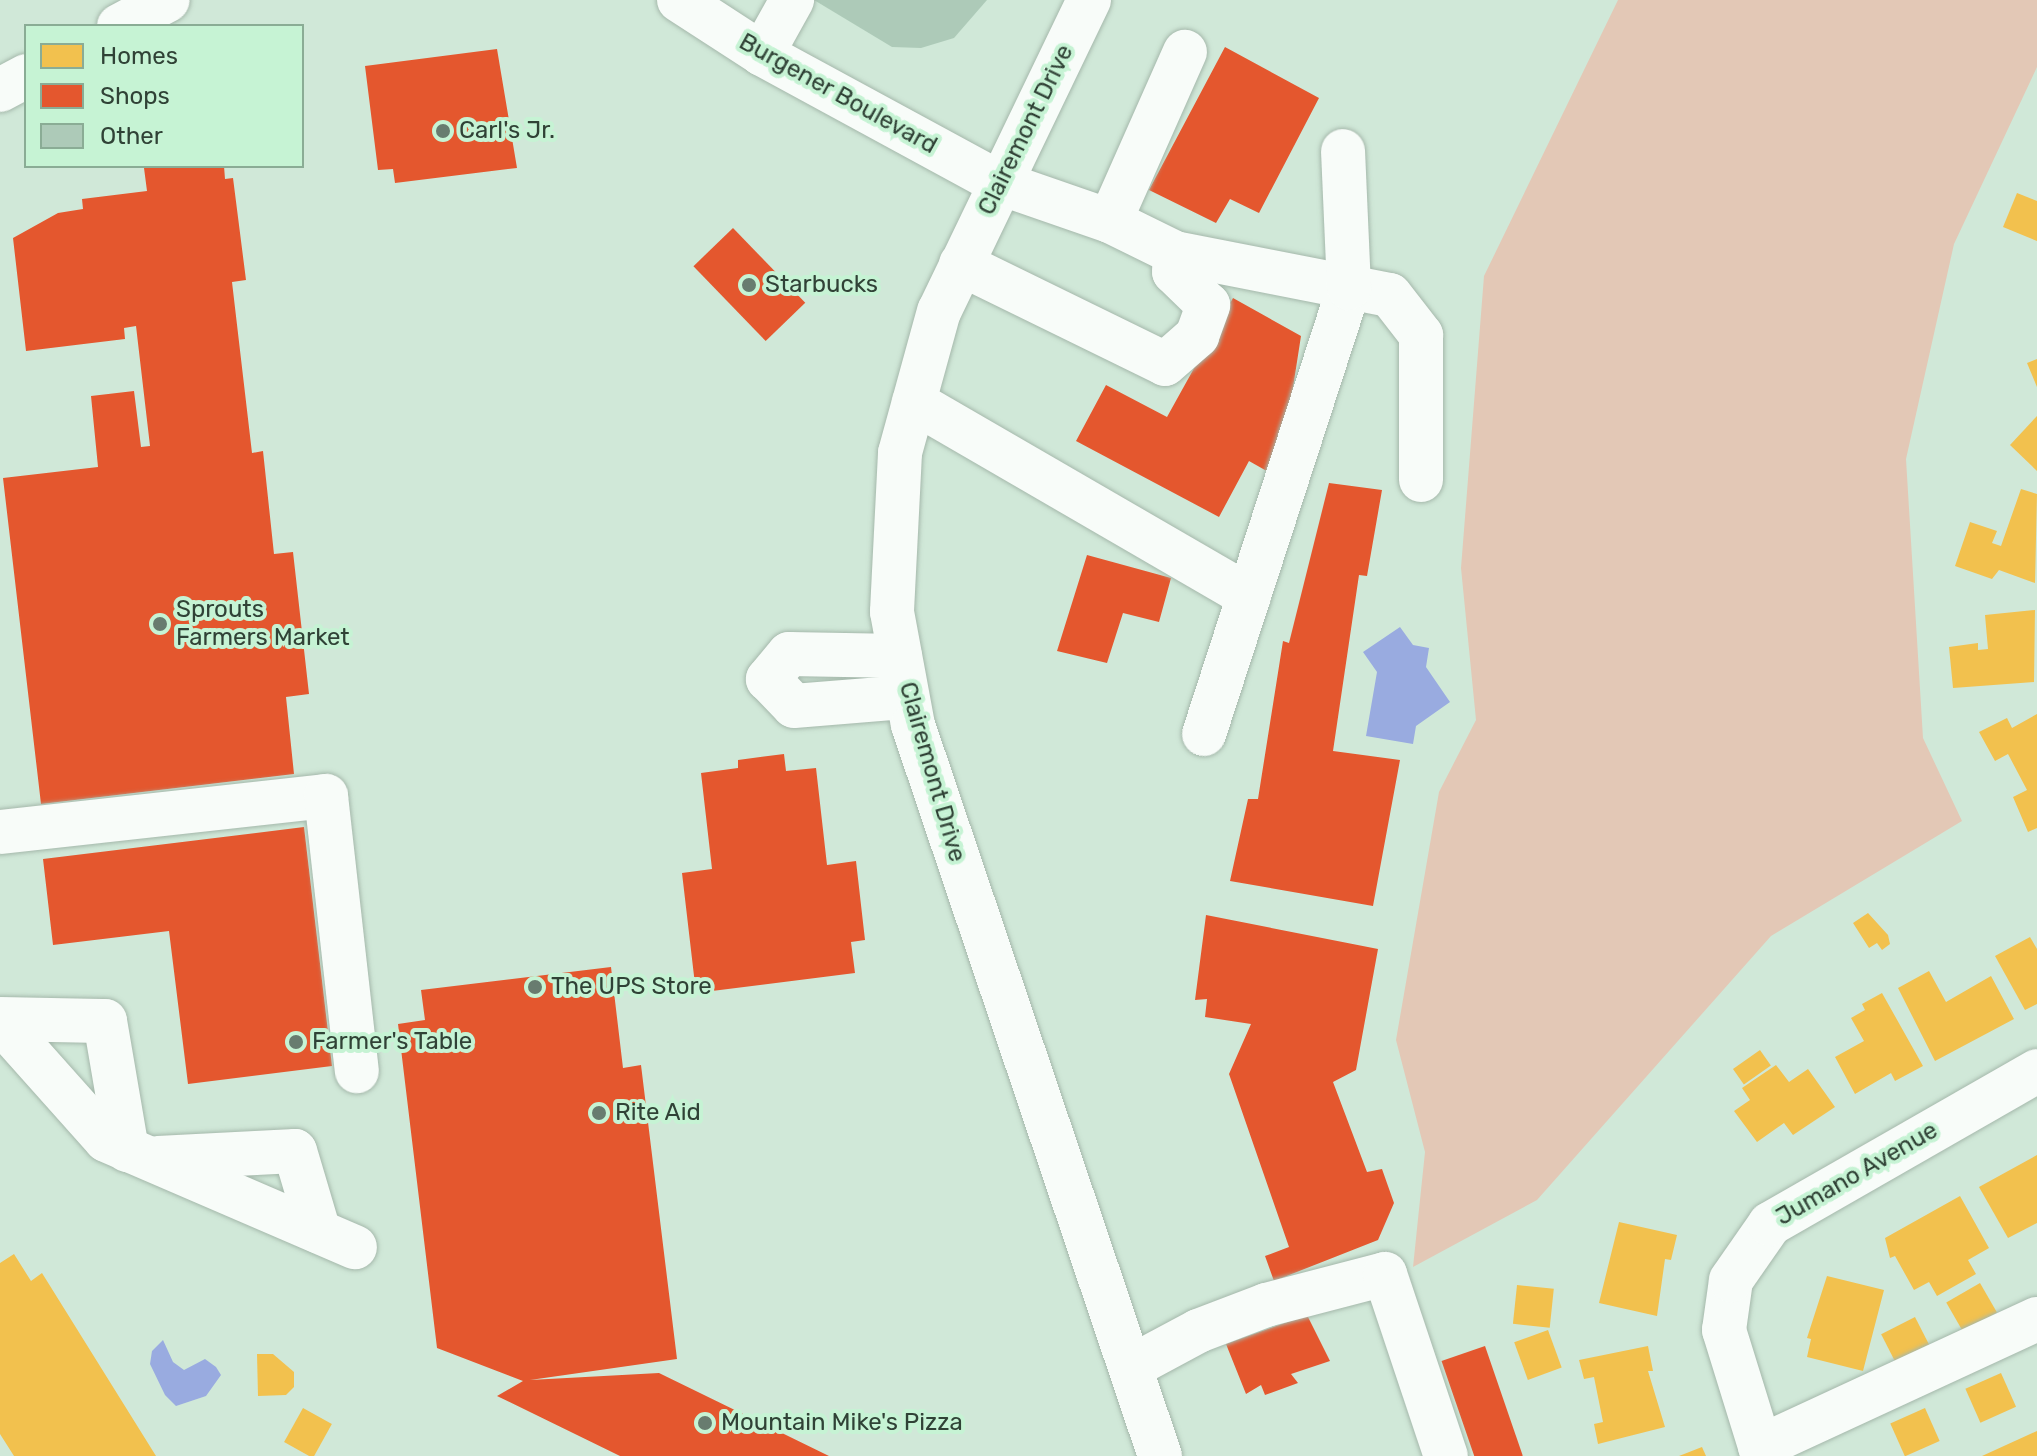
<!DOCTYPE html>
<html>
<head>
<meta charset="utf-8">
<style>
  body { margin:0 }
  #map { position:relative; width:2037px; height:1456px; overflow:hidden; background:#d0e8d8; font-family:Rubik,sans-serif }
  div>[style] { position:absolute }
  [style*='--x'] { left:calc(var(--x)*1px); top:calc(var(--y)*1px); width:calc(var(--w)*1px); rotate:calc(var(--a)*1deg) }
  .green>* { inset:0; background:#e3c8b6 }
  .water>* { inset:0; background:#99abe0 }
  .homes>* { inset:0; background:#f2c14e; transform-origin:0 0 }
  .shops>* { inset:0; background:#e4572e; transform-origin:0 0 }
  .building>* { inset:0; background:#adcab8 }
  .roads { filter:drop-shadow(0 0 2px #a5b8ab) drop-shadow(0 0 2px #a5b8ab) }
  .minor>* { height:44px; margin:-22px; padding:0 22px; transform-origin:22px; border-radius:22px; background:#f8fcf9 }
  .major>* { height:44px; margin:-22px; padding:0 22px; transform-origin:22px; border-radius:22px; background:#f8fcf9 }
  .dots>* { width:22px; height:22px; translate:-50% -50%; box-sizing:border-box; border:4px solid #c6f3d4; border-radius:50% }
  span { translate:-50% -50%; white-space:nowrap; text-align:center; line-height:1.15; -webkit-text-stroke:8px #c6f3d4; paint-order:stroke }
  .street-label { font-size:24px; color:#304236 }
  .poi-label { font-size:24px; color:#304236 }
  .left { translate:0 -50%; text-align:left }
  .legend { position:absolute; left:24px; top:24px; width:280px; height:144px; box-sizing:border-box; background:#c6f3d4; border:2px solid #8aac95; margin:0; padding:10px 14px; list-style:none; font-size:24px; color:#304236 }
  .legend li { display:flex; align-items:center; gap:16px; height:40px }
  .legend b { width:40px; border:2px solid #8aac95 }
</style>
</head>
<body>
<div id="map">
  <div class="green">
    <i style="clip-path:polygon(1618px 0,2037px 0,2037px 67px,1954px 244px,1906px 459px,1923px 738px,1962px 821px,1771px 936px,1537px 1200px,1413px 1267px,1425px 1152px,1396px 1040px,1439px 792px,1476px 720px,1461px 568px,1484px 276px)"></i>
  </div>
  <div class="water">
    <i style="clip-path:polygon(1400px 627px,1413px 645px,1429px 648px,1426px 667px,1450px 702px,1416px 726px,1413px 744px,1366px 736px,1377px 672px,1363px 652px)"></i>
    <i style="clip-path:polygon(163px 1340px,173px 1362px,184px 1370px,205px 1359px,216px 1367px,221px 1375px,206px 1396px,176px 1406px,165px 1395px,150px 1364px,152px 1351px)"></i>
  </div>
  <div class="homes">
    <i style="clip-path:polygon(2017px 193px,2037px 201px,2037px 241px,2003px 227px)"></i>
    <i style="clip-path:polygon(2037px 359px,2037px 387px,2027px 363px)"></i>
    <i style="clip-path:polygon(2037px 416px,2037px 471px,2010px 445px)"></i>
    <i style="clip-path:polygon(2021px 489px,2037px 494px,2035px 583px,1999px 570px,1992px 579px,1955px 566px,1970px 522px,1997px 531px,1992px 543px,2001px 546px)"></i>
    <i style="clip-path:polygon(2035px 610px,2034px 682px,1953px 688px,1949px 647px,1978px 643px,1978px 650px,1988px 649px,1985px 615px)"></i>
    <i style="clip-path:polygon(2037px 714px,2037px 828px,2028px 832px,2013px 797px,2027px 790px,2008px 754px,1995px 761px,1979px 732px,2007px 718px,2012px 728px)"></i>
    <i style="clip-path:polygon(1868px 913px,1888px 935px,1890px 944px,1882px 950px,1877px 943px,1869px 948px,1853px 923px)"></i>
    <i style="clip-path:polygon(2030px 937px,2037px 949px,2037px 1004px,2025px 1010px,1995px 956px)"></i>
    <i style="clip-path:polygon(1929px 971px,1946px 1002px,1991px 976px,2014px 1019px,1935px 1061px,1898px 988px)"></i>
    <i style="clip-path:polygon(1882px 993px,1923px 1066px,1895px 1081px,1891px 1073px,1855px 1094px,1835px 1057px,1864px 1041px,1851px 1018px,1865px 1010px,1862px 1004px)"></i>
    <i style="left:1760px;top:1050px;width:19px;height:33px;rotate:55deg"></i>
    <i style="clip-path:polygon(1776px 1065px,1789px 1082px,1808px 1069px,1835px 1107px,1793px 1135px,1784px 1123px,1757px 1142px,1734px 1111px,1750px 1100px,1742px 1088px)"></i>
    <i style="clip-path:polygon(2037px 1155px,2037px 1223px,2008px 1238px,1979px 1187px)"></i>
    <i style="clip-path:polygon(1960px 1196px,1989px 1248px,1968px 1260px,1976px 1274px,1937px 1296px,1929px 1282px,1914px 1290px,1895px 1256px,1890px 1258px,1885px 1238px)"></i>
    <i style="clip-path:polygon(1619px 1222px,1677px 1235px,1671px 1260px,1665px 1259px,1657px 1316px,1599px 1303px)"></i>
    <i style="clip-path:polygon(14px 1254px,31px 1281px,42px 1273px,156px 1456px,14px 1456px,0 1434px,0 1263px)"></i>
    <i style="clip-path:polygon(1827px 1276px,1884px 1290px,1863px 1371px,1807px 1357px,1811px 1339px,1807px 1338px)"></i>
    <i style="left:1980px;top:1283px;width:34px;height:39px;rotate:60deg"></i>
    <i style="left:1517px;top:1285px;width:37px;height:39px;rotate:6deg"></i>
    <i style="left:1915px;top:1317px;width:36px;height:38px;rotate:63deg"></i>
    <i style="left:1548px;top:1330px;width:40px;height:36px;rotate:70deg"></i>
    <i style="clip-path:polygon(1648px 1346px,1653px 1371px,1648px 1371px,1665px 1427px,1598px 1444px,1594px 1424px,1603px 1422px,1594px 1377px,1584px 1379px,1579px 1360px)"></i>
    <i style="clip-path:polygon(257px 1354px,273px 1354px,294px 1372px,294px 1387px,286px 1395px,258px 1396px)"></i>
    <i style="left:2001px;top:1373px;width:37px;height:39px;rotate:66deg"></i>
    <i style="left:303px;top:1408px;width:33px;height:39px;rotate:29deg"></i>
    <i style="left:1925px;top:1408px;width:36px;height:38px;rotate:66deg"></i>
    <i style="clip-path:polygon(2037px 1431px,2037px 1456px,1982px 1456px)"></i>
    <i style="clip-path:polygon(1702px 1447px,1706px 1456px,1679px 1456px)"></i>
  </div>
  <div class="shops">
    <i style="clip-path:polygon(1225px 47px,1319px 98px,1259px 213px,1230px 199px,1216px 223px,1149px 190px)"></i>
    <i style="clip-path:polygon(497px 49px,517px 168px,395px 183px,393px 169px,378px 170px,365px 66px)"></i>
    <i style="clip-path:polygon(224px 166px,225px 179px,233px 178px,246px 280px,232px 282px,252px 453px,263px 451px,274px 554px,293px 552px,309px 694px,286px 697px,294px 774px,41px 804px,3px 478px,98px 467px,91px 396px,134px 391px,141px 447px,150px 446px,136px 326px,124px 328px,125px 339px,26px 351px,13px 238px,58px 213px,83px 209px,82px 199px,147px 191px,144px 168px)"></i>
    <i style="left:733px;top:228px;width:104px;height:55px;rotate:46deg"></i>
    <i style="clip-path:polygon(1233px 298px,1301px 336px,1279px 478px,1249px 461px,1219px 517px,1076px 441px,1106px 385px,1167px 417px)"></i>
    <i style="clip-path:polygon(1329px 483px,1382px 490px,1367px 576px,1359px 575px,1333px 751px,1400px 760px,1373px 906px,1230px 881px,1248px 799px,1258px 799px,1283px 641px,1289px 643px)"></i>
    <i style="clip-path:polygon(1087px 555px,1171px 578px,1159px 622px,1123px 613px,1107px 663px,1057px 651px)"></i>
    <i style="clip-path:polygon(784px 754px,786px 771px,816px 768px,827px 865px,856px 861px,865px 940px,851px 942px,855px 973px,696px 993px,682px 873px,712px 869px,701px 773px,738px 768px,738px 760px)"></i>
    <i style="clip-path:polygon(304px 827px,332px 1066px,188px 1084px,169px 931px,53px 945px,43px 859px)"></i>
    <i style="clip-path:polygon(1206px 915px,1378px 949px,1356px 1070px,1333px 1082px,1367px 1172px,1382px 1169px,1394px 1203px,1378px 1240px,1274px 1281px,1265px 1256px,1289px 1247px,1229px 1074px,1251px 1024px,1205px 1017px,1207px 999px,1195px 1000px)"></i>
    <i style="clip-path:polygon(611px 967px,623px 1068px,641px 1065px,677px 1359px,530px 1380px,659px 1373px,829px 1456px,620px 1456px,497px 1396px,523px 1381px,437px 1348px,398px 1024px,425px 1020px,421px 990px)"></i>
    <i style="clip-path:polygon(1307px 1315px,1330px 1361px,1291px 1374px,1298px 1383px,1265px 1395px,1261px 1385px,1246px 1394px,1226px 1344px)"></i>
    <i style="left:1485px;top:1346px;width:116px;height:46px;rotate:71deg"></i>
  </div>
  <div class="building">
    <i style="clip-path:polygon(814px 0,987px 0,954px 38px,921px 48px,892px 47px)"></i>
  </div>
  <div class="roads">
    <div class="minor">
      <i style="--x:762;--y:54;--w:62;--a:-60.9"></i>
      <i style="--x:1000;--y:183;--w:116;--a:19.1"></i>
      <i style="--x:1110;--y:221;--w:72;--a:26.2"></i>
      <i style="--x:1110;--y:221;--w:185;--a:-66.1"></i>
      <i style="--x:961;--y:264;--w:227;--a:26.1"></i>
      <i style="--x:1165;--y:364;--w:43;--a:-41.2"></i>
      <i style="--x:1197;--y:336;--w:33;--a:-70"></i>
      <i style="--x:1208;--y:305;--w:47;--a:-135.9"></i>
      <i style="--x:1174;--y:272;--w:19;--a:-87"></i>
      <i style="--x:1175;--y:253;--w:219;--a:11.1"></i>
      <i style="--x:1390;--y:295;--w:51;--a:52.2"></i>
      <i style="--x:1421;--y:335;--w:145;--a:90"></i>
      <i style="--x:914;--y:402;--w:387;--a:30.1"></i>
      <i style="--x:900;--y:656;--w:111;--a:-179"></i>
      <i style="--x:789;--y:654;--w:33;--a:130"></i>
      <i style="--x:768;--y:679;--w:37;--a:46"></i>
      <i style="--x:794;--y:706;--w:113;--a:-4.6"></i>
      <i style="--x:1204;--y:734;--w:469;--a:-72"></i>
      <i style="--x:1349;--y:288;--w:137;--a:-92.5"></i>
      <i style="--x:0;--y:832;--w:328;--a:-6.3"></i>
      <i style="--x:326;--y:796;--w:277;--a:83.6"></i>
      <i style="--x:0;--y:1019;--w:105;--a:1.1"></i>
      <i style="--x:105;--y:1021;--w:131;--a:80.3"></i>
      <i style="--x:0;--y:1021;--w:159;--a:48.3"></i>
      <i style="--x:106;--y:1140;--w:271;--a:23.3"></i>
      <i style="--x:158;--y:1158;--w:137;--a:-2.9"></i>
      <i style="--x:295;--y:1151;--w:84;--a:73.5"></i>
      <i style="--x:1131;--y:1367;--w:76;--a:-28.2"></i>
      <i style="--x:1198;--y:1331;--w:73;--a:-20.9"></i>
      <i style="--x:1266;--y:1305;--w:123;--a:-14.6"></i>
      <i style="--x:1385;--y:1274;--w:192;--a:71.5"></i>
      <i style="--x:1760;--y:1447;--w:305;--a:-24.8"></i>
      <i style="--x:1763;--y:1456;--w:132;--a:-107.2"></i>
      <i style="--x:1724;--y:1330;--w:50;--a:-82"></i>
      <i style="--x:1731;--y:1280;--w:68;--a:-55.1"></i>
      <i style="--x:1770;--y:1224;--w:308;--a:-29.8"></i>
    </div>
    <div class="major">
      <i style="--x:679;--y:0;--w:99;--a:33"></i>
      <i style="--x:762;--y:54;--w:271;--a:28.5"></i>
      <i style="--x:1089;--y:0;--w:345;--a:115.7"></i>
      <i style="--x:939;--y:311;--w:147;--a:105.4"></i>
      <i style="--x:900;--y:453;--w:159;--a:92.9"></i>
      <i style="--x:892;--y:612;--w:115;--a:79.5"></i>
      <i style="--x:913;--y:725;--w:772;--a:71.33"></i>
      <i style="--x:119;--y:26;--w:55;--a:-28"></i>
      <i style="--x:0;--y:90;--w:30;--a:-28"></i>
    </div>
  </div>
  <div class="dots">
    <i style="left:443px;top:131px;background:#687c6f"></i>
    <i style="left:749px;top:285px;background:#687c6f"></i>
    <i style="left:160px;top:624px;background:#687c6f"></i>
    <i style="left:535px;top:987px;background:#687c6f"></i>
    <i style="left:296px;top:1042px;background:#687c6f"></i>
    <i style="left:599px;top:1113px;background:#687c6f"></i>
    <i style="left:705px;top:1423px;background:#687c6f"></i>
  </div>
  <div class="street-label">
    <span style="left:838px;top:94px;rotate:29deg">Burgener Boulevard</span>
    <span style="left:1026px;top:130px;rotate:-64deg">Clairemont Drive</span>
    <span style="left:932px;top:772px;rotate:74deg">Clairemont Drive</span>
    <span style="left:1857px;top:1174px;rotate:-30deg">Jumano Avenue</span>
  </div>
  <div class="poi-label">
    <span class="left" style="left:459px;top:131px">Carl's Jr.</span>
    <span class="left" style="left:765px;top:285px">Starbucks</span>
    <span class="left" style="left:176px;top:624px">Sprouts<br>Farmers Market</span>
    <span class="left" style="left:551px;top:987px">The UPS Store</span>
    <span class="left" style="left:312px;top:1042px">Farmer's Table</span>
    <span class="left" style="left:615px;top:1113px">Rite Aid</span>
    <span class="left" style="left:721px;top:1423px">Mountain Mike's Pizza</span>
  </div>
  <ul class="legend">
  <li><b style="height:22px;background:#f2c14e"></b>Homes</li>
  <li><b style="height:22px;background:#e4572e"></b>Shops</li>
  <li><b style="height:22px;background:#adcab8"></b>Other</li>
  </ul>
</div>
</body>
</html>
